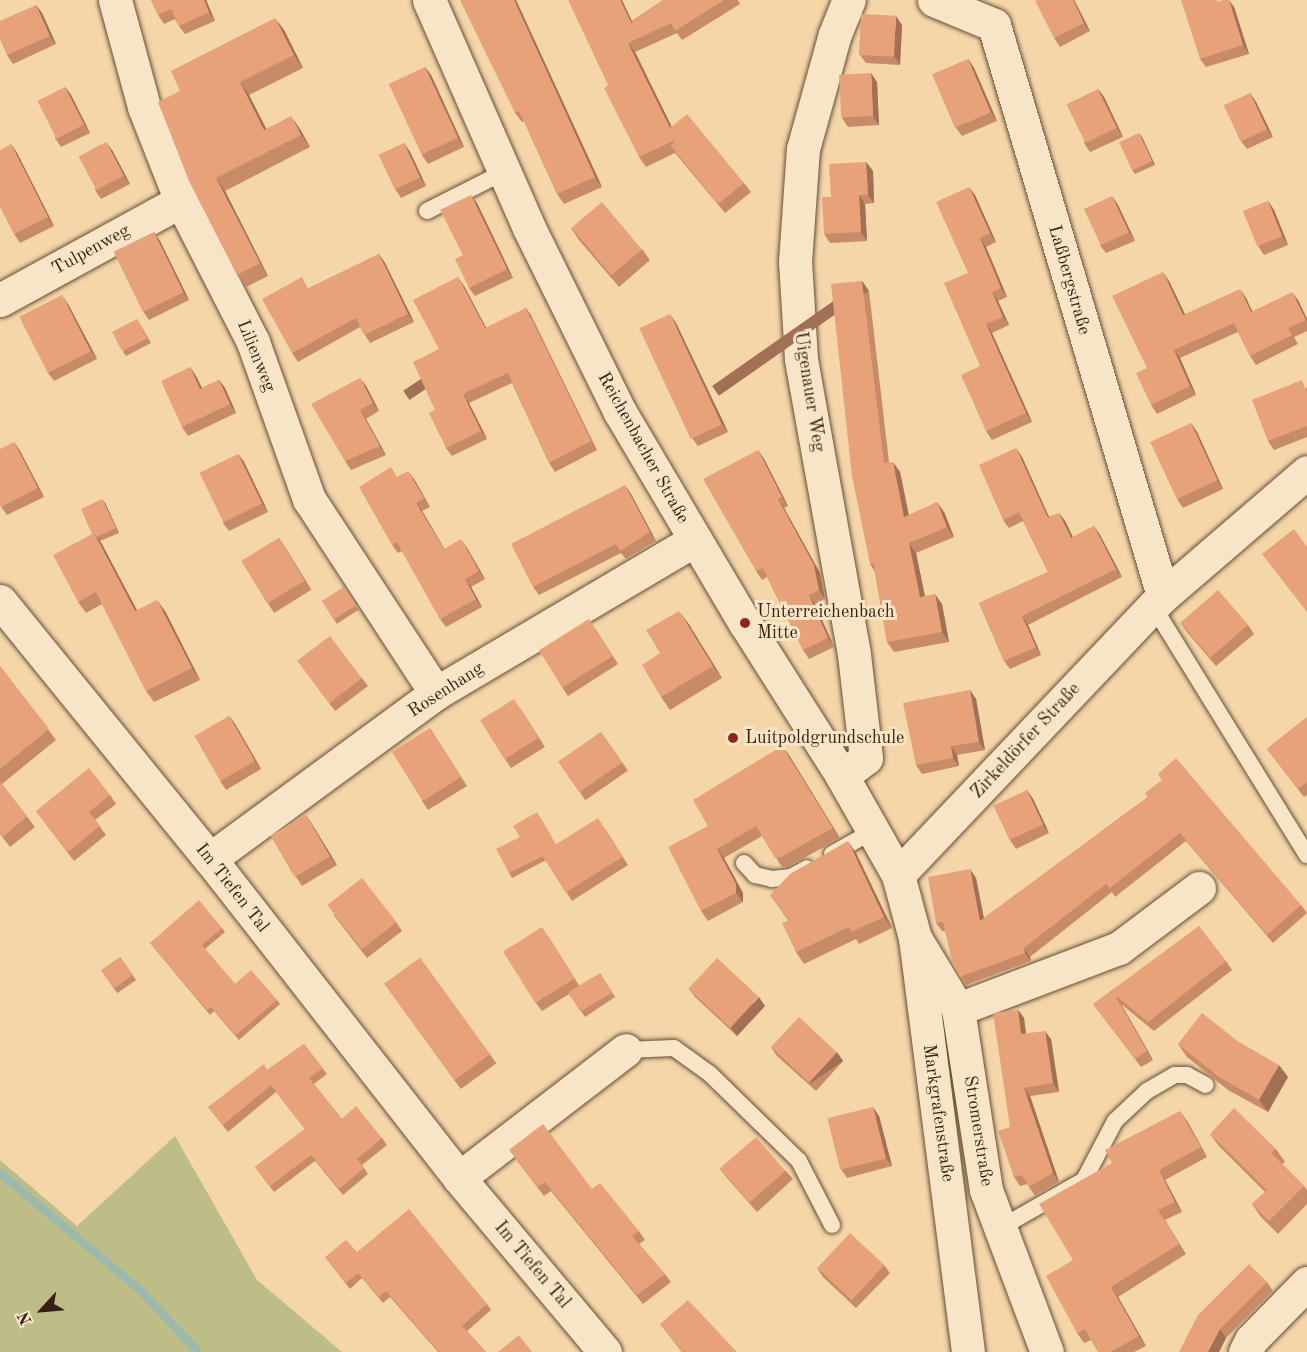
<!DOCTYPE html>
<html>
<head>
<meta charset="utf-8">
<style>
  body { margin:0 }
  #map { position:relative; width:1307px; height:1352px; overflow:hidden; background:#f5d6a9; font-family:"Old Standard TT",serif }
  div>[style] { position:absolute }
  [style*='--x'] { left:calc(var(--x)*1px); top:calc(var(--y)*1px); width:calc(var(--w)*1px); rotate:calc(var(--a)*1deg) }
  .green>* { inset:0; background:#bcbd87 }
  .stream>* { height:8px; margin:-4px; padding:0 4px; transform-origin:4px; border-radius:4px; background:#9cb9ad }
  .roads { filter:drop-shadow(0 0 2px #664e37) drop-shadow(0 0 2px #664e37) }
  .lane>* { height:16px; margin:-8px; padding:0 8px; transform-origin:8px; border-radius:8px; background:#f8e4c7 }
  .street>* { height:33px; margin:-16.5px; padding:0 16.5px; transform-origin:16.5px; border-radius:16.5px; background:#f8e4c7 }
  .secondary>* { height:33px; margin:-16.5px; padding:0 16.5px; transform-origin:16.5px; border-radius:16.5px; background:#f8e4c7 }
  .wall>* { inset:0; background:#c88b68; transform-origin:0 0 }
  .shaded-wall>* { inset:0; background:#a27155; transform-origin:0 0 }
  .building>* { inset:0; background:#e8a279; transform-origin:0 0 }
  .dots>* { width:16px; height:16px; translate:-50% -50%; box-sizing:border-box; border:3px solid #f8e4c7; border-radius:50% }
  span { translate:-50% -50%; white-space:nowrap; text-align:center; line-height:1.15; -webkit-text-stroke:6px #f8e4c7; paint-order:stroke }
  .street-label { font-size:18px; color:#372011 }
  .poi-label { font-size:18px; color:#372011 }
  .left { translate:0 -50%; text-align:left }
  .north { position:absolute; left:12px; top:1280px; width:60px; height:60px; -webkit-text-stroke:4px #f8e4c7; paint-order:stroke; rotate:244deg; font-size:16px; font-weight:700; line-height:24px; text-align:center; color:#372011 }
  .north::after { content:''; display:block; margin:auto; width:21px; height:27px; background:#372011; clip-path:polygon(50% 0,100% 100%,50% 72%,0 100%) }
</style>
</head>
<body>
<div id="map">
  <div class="green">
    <i style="clip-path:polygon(175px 1136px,257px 1280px,342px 1352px,0 1352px,0 1160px,77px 1226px)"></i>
  </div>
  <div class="stream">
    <i style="--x:0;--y:1173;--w:184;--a:39.9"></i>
    <i style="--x:141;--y:1291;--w:83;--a:46.9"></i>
  </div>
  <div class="roads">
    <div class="lane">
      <i style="--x:427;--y:211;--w:86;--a:-26.9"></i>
      <i style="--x:1153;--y:606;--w:293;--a:58.3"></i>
      <i style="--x:832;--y:854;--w:47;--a:-29.3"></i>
      <i style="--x:744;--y:863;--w:16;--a:47"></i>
      <i style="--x:755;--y:875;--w:17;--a:13"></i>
      <i style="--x:772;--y:879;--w:19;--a:-6"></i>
      <i style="--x:791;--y:877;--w:18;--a:-29"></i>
      <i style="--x:626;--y:1050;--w:48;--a:-2.4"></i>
      <i style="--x:674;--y:1048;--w:44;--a:35.8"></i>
      <i style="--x:710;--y:1074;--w:124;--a:44.3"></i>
      <i style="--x:799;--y:1161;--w:72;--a:62.7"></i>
      <i style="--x:1000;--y:1228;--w:97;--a:-29.7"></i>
      <i style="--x:1084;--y:1180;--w:67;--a:-62.3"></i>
      <i style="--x:1115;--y:1121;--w:44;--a:-43.2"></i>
      <i style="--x:1147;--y:1091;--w:32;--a:-30"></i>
      <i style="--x:1175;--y:1075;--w:12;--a:0"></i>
      <i style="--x:1187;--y:1075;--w:21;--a:28"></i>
    </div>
    <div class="street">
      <i style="--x:115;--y:0;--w:111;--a:74.8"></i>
      <i style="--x:144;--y:107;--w:101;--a:68.5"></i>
      <i style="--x:181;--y:201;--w:158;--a:62.9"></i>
      <i style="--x:253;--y:342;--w:167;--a:70.4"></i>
      <i style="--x:309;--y:499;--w:232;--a:56.8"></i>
      <i style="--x:934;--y:0;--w:65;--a:22.6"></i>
      <i style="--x:994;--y:25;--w:595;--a:73.51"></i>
      <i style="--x:0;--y:300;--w:206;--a:-28.7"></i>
      <i style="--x:0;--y:601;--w:333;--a:50.9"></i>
      <i style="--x:210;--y:859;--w:405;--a:52"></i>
      <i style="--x:459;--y:1178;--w:227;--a:50"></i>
      <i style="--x:842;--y:776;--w:30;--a:-37"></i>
      <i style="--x:866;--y:758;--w:105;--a:-96.6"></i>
      <i style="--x:854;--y:654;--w:300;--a:-100.2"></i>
      <i style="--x:801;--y:359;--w:97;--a:-93.5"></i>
      <i style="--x:795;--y:262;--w:113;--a:-86"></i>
      <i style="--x:803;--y:149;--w:119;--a:-74.5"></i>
      <i style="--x:835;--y:34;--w:37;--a:-68"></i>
      <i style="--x:210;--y:859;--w:280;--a:-36.3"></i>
      <i style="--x:436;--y:693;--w:301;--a:-30.6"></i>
      <i style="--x:898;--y:875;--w:385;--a:-46.5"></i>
      <i style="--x:1163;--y:596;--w:190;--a:-40.7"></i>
      <i style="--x:915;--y:938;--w:83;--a:58.8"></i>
      <i style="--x:958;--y:1009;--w:183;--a:81.2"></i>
      <i style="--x:986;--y:1190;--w:173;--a:69.4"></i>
      <i style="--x:958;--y:1009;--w:172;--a:-20.8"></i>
      <i style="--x:1119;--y:948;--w:100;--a:-36.9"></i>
      <i style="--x:459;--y:1178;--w:210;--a:-37.5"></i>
      <i style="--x:1245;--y:1352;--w:13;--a:-63"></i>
      <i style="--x:1251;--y:1340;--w:80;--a:-45.5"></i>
    </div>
    <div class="secondary">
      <i style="--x:429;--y:0;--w:249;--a:66.3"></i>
      <i style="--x:529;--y:228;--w:205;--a:63.7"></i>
      <i style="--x:620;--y:412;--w:245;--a:59.4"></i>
      <i style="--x:745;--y:623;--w:181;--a:57.6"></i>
      <i style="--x:842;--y:776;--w:114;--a:60.5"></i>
      <i style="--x:898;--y:875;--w:65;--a:74.9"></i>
      <i style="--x:915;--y:938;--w:417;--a:82.7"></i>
    </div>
  </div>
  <div class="wall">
    <i style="clip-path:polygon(151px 0,206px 0,215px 21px,185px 34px,179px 26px,175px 19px,164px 24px,158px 15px)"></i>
    <i style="clip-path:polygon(516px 0,602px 187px,564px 204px,557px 194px,524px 121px,522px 122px,515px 113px)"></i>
    <i style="clip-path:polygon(663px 0,738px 0,740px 4px,682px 40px,677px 33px,635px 52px,672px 127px,744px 183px,751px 192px,725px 213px,675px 153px,646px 167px,639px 157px,608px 85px,632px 21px)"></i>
    <i style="clip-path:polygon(1074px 0,1090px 31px,1060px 47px,1054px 38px)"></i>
    <i style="clip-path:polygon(36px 5px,42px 13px,56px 44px,13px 64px,7px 55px)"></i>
    <i style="clip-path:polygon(1234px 7px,1249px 54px,1206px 67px,1200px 59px)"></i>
    <i style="clip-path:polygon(902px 25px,900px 65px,866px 63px,860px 55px)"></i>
    <i style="clip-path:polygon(284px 30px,303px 68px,249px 95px,266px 129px,300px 129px,310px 147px,225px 191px,268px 276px,246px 287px,237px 275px,180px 91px)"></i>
    <i style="clip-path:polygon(968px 59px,974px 68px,997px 121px,962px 136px,956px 128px)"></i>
    <i style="clip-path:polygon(425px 67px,431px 75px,464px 147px,428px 164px,422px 155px)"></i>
    <i style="clip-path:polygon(877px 82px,879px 125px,848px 127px,842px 118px)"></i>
    <i style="clip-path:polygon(65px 87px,71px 95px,90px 133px,61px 147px,55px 138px)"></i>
    <i style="clip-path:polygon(1098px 89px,1104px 97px,1123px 137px,1090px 152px,1084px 143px)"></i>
    <i style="clip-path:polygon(1250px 93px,1256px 102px,1273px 137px,1247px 149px,1241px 141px)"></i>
    <i style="clip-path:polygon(1142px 137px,1155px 165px,1135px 174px,1132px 170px)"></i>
    <i style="clip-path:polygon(404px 143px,410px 152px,426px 186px,401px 198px,395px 189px)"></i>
    <i style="clip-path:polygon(11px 144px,17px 153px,54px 226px,20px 243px,14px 234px)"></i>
    <i style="clip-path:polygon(112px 150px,130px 184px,101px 199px,95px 190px)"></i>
    <i style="clip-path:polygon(866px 162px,873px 171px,874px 203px,865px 204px,867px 241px,830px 243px,824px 234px,831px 197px)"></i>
    <i style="clip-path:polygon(975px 195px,996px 242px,986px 247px,1007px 297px,998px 301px,1009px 325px,992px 333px,1032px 422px,992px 440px,986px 431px,980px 366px,968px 273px)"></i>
    <i style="clip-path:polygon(1112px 196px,1118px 205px,1135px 241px,1106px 253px,1100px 245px)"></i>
    <i style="clip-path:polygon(1268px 201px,1274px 210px,1288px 245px,1264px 255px,1258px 246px)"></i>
    <i style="clip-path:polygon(477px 203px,513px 278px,475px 296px,469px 288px,463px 255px)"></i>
    <i style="clip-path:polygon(571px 228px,642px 249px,650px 260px,619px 287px,579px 240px)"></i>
    <i style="clip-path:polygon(154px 232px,160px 241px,189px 300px,149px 320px,143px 311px)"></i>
    <i style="clip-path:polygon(379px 254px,385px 263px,414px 322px,370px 343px,360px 327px,298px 362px,292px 353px,309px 288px)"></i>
    <i style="clip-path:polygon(862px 281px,869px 291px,889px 462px,900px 472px,909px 515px,944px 512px,954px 537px,916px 553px,925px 596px,942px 604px,949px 642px,894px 652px,887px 642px,875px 572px,870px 564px)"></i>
    <i style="clip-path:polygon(1169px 281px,1185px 314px,1246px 298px,1252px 312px,1298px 300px,1307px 319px,1307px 331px,1294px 337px,1298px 344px,1256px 365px,1250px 356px,1238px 332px,1180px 358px,1196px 395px,1157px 414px,1151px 405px)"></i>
    <i style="clip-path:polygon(464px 286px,486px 328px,532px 317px,597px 450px,555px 472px,549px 463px,512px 383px,469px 403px,487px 439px,452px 456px,446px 448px,435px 410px,439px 349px)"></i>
    <i style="clip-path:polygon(68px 304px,97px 359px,54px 381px,48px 373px)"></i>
    <i style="clip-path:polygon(137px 319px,151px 343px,126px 356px,123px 352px)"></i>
    <i style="clip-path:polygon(676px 323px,728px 432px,698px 446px,692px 438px)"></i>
    <i style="clip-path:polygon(190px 367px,196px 376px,202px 388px,219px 380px,225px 388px,236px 413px,188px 436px,182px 427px)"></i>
    <i style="clip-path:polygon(366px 386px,379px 411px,366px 419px,386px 455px,351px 470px,345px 461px)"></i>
    <i style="clip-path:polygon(1307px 387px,1307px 437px,1274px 450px,1268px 441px)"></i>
    <i style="clip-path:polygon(1191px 423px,1197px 432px,1223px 489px,1183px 508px,1177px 499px)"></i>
    <i style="clip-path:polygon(14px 442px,20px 451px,44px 497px,7px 515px,0 505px)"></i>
    <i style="clip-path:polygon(758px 450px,764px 459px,788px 506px,784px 508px,820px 573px,825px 599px,815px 604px,834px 647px,809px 659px,803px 650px,767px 577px,762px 580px,756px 571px)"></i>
    <i style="clip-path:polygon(238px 454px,244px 462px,268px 512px,229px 531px,223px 523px)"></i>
    <i style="clip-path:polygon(1022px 457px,1049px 517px,1059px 513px,1065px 521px,1073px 537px,1094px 526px,1100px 535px,1122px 577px,1028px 625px,1041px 655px,1010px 669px,1004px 661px,979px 603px,1048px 572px,1023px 521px,1009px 528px,1003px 520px)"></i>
    <i style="clip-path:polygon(398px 477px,414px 479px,430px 507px,422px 511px,444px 549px,467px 548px,485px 579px,471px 587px,482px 607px,446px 627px,440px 619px,402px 551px,398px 553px,392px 545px)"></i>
    <i style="clip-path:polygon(625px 485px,631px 494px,656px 541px,626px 559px,621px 553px,539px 595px,533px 587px)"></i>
    <i style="clip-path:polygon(105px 503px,119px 533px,100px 541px,137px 610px,165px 611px,200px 680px,154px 702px,146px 691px,102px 604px,86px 613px,78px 602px,92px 534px)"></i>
    <i style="left:279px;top:538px;width:61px;height:44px;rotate:58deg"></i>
    <i style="left:344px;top:587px;width:27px;height:26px;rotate:57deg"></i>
    <i style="clip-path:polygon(1180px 622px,1248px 625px,1254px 634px,1216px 666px,1186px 631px)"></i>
    <i style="clip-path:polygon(688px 623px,722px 678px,670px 710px,661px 697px,660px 653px)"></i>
    <i style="clip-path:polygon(595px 628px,618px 664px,568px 696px,562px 687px)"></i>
    <i style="clip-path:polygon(297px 660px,362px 678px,368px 686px,335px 711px)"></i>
    <i style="clip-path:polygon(0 666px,56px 740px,2px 784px,35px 827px,10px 847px,0 834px)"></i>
    <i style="clip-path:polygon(970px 690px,976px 699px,985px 750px,957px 755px,959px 766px,922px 774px,916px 765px)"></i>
    <i style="clip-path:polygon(520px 708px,545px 747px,511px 768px,505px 759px)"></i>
    <i style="clip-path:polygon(229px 716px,235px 724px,261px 769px,226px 790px,220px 781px)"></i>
    <i style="clip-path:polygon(1307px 717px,1307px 795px,1304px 797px,1267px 749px)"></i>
    <i style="clip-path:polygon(430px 728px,467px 786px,428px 810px,422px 801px)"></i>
    <i style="left:601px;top:732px;width:47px;height:52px;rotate:55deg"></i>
    <i style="clip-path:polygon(782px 746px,840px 838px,788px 867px,782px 867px,762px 836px,724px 858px,743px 893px,743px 902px,708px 921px,701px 911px,708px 826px)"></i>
    <i style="clip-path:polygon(1027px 790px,1033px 799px,1049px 833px,1016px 849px,1010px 840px)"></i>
    <i style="clip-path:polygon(1145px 793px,1301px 905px,1307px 913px,1273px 943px,1186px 841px,1115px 897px,1112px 892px,1030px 957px,1031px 961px,966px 985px,960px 977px,945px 931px,942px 931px,936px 923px,976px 878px,984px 918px,1148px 797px)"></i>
    <i style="clip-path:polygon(110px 795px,116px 804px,95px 820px,106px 835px,74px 861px,36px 811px)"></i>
    <i style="clip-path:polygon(306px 815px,337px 865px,302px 886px,296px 877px)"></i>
    <i style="clip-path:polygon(540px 817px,556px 845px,604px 827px,628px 865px,572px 901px,546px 860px,512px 878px,509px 873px,520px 837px)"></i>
    <i style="clip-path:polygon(856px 853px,892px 928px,859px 944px,856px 939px,804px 964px,796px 952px,788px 920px,770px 895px)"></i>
    <i style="clip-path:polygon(333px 914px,396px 922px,402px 931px,367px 958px)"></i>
    <i style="clip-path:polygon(222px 928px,225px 932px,205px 949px,235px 984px,277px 1000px,280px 1004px,239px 1040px,214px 1011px,210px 1015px,150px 943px)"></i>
    <i style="clip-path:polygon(548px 936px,580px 987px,600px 973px,615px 997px,585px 1017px,569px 994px,542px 1011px,536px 1003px)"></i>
    <i style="left:120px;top:957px;width:28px;height:23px;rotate:55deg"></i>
    <i style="left:420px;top:958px;width:130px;height:44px;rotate:54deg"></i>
    <i style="clip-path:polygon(1226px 961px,1232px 970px,1154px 1031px,1121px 1004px,1153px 1060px,1141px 1067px,1093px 1004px)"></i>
    <i style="clip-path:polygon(689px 989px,765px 1006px,737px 1036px,695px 997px)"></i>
    <i style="clip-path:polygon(1018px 1010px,1024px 1018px,1026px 1034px,1051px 1039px,1059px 1092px,1030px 1096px,1059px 1182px,1035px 1196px,1027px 1184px,1020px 1186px,1014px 1177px,1010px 1127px)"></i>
    <i style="clip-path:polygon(304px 1044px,327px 1074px,314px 1084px,342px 1119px,382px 1138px,387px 1145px,362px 1165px,368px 1174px,343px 1195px,315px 1161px,274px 1192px,255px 1167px,305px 1129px,276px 1092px,228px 1132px,208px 1107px,267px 1070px)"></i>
    <i style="clip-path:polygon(1178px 1044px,1288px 1077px,1268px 1112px,1228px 1090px,1187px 1057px)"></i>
    <i style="clip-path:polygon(771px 1047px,843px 1061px,816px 1091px,777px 1056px)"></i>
    <i style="clip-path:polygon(879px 1116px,892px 1166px,847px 1178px,841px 1169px)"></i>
    <i style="clip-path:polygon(1187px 1121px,1207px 1157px,1165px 1180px,1182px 1212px,1165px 1220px,1186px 1254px,1118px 1297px,1146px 1346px,1134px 1352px,1098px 1352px,1091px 1340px,1084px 1343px,1077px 1333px,1073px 1260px,1112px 1163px)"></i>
    <i style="clip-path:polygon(1210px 1134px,1276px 1149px,1285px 1162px,1282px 1164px,1304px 1186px,1307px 1190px,1307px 1204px,1278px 1234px,1261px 1217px,1252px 1204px,1265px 1192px,1219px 1146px)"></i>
    <i style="clip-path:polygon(515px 1158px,592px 1189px,639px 1231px,645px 1240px,639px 1244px,665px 1274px,671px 1282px,643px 1304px,551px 1191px,544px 1196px)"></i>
    <i style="clip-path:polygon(720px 1169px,786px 1171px,793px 1179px,757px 1212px,727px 1178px)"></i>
    <i style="clip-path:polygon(357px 1252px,487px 1304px,491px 1310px,467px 1331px,486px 1352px,438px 1352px,390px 1297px,383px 1303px,362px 1278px,350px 1289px,325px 1257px)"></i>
    <i style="clip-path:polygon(884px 1265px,890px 1273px,856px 1308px,823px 1277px,817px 1268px)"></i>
    <i style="clip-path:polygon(1267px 1282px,1273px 1291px,1226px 1338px,1219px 1352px,1179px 1352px)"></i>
    <i style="clip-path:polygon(660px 1324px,737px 1352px,682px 1352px)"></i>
  </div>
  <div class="shaded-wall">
    <i style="clip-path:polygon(204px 0,206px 0,215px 21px,209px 12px)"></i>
    <i style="clip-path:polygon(514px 0,516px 0,602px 187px,595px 177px)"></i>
    <i style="clip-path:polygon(620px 0,622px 0,637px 32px,631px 23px)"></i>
    <i style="clip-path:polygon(1073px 0,1074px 0,1090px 31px,1084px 23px)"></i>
    <i style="clip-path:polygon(1229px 0,1234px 7px,1249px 54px,1243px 45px)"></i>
    <i style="clip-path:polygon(36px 5px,42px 13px,56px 44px,50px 36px)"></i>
    <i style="clip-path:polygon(896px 16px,902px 25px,900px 65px,894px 56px)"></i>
    <i style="clip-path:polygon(275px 18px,284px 30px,303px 68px,294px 55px)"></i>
    <i style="clip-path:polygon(628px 43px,635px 52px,677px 138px,670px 128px)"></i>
    <i style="clip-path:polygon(968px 59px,974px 68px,997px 121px,991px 112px)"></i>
    <i style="clip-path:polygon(425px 67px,431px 75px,464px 147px,458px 138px)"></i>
    <i style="clip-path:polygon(871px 73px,877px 82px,879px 125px,873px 116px)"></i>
    <i style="clip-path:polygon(240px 82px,249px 95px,273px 142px,264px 130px)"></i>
    <i style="clip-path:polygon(65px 87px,71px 95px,90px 133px,84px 124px)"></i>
    <i style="clip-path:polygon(1098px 89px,1104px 97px,1123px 137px,1117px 128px)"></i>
    <i style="clip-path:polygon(1250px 93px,1256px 102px,1273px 137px,1267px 129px)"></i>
    <i style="clip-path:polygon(291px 116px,300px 129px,310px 147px,301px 135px)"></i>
    <i style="clip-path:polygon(1139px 133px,1142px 137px,1155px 165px,1152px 161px)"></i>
    <i style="clip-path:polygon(106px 142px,112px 150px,130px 184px,124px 176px)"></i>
    <i style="clip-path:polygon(404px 143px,410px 152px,426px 186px,420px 177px)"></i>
    <i style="clip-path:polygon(11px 144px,17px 153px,54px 226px,48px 217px)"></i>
    <i style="clip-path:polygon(866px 162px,873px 171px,874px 203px,868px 195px)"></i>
    <i style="clip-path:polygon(216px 178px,225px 191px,268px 276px,260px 263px)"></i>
    <i style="clip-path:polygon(969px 187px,975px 195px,996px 242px,990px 233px)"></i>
    <i style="clip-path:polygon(471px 195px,477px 203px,513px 278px,507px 269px)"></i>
    <i style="clip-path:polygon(859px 195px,865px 204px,867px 241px,861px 232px)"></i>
    <i style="clip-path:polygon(1112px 196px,1118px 205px,1135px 241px,1129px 232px)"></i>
    <i style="clip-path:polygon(1268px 201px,1274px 210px,1288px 245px,1282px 236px)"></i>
    <i style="clip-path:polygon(154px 232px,160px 241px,189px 300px,183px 292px)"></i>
    <i style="clip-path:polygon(980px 238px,986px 247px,1007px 297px,1001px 288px)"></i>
    <i style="clip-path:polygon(379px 254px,385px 263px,414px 322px,408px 314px)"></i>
    <i style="clip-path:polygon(1163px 272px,1169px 281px,1189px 323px,1183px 315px)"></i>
    <i style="clip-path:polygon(458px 277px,464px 286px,491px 337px,485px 328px)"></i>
    <i style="left:862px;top:281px;width:12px;height:183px;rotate:55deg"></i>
    <i style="clip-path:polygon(1240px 289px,1246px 298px,1257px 321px,1251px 312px)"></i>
    <i style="clip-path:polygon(992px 292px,998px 301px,1009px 325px,1003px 317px)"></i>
    <i style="clip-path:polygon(1292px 292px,1298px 300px,1307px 319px,1307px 322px)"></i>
    <i style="clip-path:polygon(62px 295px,68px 304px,97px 359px,91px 351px)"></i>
    <i style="left:526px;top:308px;width:11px;height:148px;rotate:56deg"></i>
    <i style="clip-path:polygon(670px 314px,676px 323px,728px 432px,722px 424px)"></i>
    <i style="clip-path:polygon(986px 324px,992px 333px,1032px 422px,1026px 413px)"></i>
    <i style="clip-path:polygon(1174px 350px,1180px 358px,1196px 395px,1190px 386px)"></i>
    <i style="clip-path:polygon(190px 367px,196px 376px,206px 397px,200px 389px)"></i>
    <i style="clip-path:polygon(360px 378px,366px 386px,379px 411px,373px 403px)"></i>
    <i style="clip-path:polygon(219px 380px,225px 388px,236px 413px,230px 404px)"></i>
    <i style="clip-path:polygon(463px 394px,469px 403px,487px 439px,481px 431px)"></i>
    <i style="clip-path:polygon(360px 410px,366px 419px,386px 455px,380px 446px)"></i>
    <i style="clip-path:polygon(1191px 423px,1197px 432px,1223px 489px,1217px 480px)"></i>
    <i style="clip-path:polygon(14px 442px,20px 451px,44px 497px,38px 488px)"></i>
    <i style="clip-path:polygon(1016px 448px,1022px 457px,1053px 526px,1048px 518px)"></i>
    <i style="clip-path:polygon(758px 450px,764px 459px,788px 506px,782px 497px)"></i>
    <i style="clip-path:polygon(238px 454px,244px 462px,268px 512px,262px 503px)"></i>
    <i style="clip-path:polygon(893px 462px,900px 472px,911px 527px,904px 517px)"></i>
    <i style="clip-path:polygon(408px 471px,414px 479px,430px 507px,424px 498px)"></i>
    <i style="clip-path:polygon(625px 485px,631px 494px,656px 541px,650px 532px)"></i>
    <i style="clip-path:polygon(102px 499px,105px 503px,119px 533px,116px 528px)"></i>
    <i style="clip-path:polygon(778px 499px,784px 508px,820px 573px,825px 599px,819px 590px)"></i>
    <i style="clip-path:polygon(937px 502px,944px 512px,954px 537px,947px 527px)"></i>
    <i style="clip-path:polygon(416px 503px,422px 511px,450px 558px,444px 549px)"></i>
    <i style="clip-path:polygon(1059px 513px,1065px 521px,1077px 546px,1071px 538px)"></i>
    <i style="clip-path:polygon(1094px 526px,1100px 535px,1122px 577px,1116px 569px)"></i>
    <i style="clip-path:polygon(94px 533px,102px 544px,143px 622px,135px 611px)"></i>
    <i style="clip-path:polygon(279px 538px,285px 547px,311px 590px,305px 581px)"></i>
    <i style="clip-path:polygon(461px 539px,467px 548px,485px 579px,479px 571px)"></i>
    <i style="clip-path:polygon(909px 543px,916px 553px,927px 607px,920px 597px)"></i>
    <i style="clip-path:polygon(465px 579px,471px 587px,482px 607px,476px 599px)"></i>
    <i style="clip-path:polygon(935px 594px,942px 604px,949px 642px,942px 632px)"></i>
    <i style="clip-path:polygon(809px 595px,815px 604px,834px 647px,828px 638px)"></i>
    <i style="clip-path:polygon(157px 600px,165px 611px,200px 680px,192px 668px)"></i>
    <i style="clip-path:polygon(679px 611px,688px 623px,722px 678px,713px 666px)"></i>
    <i style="clip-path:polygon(1022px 616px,1028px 625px,1041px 655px,1036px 647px)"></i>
    <i style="clip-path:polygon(970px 690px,976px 699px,985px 750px,979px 742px)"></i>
    <i style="clip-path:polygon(229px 716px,235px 724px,261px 769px,255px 761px)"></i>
    <i style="clip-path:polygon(782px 746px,789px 755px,840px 838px,833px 828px)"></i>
    <i style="clip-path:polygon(951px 746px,957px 755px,959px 766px,953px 758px)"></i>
    <i style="clip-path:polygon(1027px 790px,1033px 799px,1049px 833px,1043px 825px)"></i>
    <i style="clip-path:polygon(306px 815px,312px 824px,337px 865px,330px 856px)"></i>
    <i style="clip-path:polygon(848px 841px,856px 853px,892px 928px,884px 917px)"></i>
    <i style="clip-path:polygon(717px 849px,724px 858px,743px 893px,743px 902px,736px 893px)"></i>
    <i style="clip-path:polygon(970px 869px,976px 878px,986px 930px,980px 921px)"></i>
    <i style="clip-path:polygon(1024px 948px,1030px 957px,1031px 961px,1025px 953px)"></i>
    <i style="clip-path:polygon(1115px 995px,1121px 1004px,1153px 1060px,1147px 1051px)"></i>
    <i style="clip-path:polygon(759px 997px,765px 1006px,737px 1036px,731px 1028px)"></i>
    <i style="clip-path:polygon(1018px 1010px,1024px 1018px,1027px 1043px,1021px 1034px)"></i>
    <i style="clip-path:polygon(1045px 1031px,1051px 1039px,1059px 1092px,1053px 1083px)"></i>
    <i style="left:837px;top:1052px;width:11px;height:40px;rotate:56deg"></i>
    <i style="clip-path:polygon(1279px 1065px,1288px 1077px,1268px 1112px,1259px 1100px)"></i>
    <i style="clip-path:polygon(1024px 1088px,1030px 1096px,1059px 1182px,1053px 1173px)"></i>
    <i style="clip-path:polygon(873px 1107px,879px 1116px,892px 1166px,886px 1158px)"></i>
    <i style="clip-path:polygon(1180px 1111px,1187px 1121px,1207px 1157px,1201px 1147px)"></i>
    <i style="clip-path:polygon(1159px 1170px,1165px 1180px,1182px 1212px,1175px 1202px)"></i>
    <i style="clip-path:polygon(1111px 1287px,1118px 1297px,1146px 1346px,1139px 1336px)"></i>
    <i style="clip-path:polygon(1220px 1329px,1226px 1338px,1219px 1352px,1208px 1352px)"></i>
  </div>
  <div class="building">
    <i style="clip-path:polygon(151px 0,204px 0,209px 12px,179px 26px,171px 9px,158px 15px)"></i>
    <i style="clip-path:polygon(460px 0,514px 0,595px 177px,557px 194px,519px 111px,515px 113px)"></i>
    <i style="clip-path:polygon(568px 0,620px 0,631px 23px,663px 0,724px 0,675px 31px,671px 23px,628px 43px,670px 128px,687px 114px,744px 183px,718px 204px,671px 146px,675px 140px,639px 157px,604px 88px,608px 85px)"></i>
    <i style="clip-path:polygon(1038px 0,1073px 0,1084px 23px,1054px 38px,1035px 1px)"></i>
    <i style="clip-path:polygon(1181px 0,1217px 0,1217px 2px,1223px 0,1229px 0,1243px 45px,1200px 59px)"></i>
    <i style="clip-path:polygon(36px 5px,50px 36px,7px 55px,0 39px,0 21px)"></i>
    <i style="left:861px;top:14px;width:35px;height:41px;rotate:3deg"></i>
    <i style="clip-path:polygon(275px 18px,294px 55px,240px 82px,264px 130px,291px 116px,301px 135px,216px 178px,260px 263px,237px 275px,189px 181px,158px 102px,180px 91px,171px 71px)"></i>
    <i style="left:968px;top:59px;width:58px;height:39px;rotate:67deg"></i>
    <i style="left:425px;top:67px;width:78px;height:40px;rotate:65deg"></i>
    <i style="left:871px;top:73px;width:43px;height:32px;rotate:87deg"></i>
    <i style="left:65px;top:87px;width:42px;height:31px;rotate:63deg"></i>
    <i style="left:1098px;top:89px;width:43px;height:35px;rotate:64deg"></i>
    <i style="left:1250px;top:93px;width:40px;height:29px;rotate:65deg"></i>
    <i style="left:1139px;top:133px;width:31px;height:22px;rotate:65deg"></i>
    <i style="left:106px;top:142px;width:38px;height:31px;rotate:62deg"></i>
    <i style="left:404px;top:143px;width:38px;height:28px;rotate:65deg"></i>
    <i style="clip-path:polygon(11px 144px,48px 217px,14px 234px,0 207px,0 150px)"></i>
    <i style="clip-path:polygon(866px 162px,868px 195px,859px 195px,861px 232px,824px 234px,822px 197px,831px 197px,829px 164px)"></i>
    <i style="clip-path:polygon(969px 187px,990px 233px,980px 238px,1001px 288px,992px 292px,1003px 317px,986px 324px,1026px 413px,986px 431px,961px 375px,980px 366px,944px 283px,968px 273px,936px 202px)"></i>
    <i style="clip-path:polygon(471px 195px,507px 269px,469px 288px,455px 259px,463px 255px,440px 210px)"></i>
    <i style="left:1112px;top:196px;width:40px;height:31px;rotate:65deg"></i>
    <i style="left:1268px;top:201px;width:38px;height:27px;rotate:68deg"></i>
    <i style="left:602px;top:202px;width:62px;height:40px;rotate:50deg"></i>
    <i style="left:154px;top:232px;width:67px;height:45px;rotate:64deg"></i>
    <i style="clip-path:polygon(379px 254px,408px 314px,364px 335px,356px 318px,292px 353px,262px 299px,302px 277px,308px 289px)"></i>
    <i style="clip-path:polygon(1163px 272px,1183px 315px,1240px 289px,1251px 312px,1292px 292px,1306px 320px,1288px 328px,1292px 335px,1250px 356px,1234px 323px,1174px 350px,1190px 386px,1151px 405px,1136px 373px,1147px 368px,1112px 296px)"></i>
    <i style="clip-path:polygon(458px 277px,485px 328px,526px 308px,591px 441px,549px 463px,508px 373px,463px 394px,481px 431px,446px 448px,429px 413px,435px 410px,413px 362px,439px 349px,413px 300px)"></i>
    <i style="clip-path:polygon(862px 281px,884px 463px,893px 462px,904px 517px,937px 502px,947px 527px,909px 543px,920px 597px,935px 594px,942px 632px,887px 642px,874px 563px,870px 564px,852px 476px,831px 284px)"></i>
    <i style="left:62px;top:295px;width:63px;height:48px;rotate:63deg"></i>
    <i style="left:670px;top:314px;width:122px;height:34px;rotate:65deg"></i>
    <i style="left:137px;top:319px;width:22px;height:28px;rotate:63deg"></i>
    <i style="clip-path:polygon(190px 367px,200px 389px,219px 380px,230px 404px,182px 427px,161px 381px)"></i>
    <i style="clip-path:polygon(360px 378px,373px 403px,360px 410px,380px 446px,345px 461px,311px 404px)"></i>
    <i style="clip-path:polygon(1302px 380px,1307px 393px,1307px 426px,1268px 441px,1252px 400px)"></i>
    <i style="left:1191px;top:423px;width:63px;height:45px;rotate:65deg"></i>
    <i style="clip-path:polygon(14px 442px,38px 488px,1px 507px,0 505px,0 449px)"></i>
    <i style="clip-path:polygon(1016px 448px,1048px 518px,1059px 513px,1071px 538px,1094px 526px,1116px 569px,1022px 616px,1036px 647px,1004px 661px,979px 603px,1048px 572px,1019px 512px,1003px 520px,979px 465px)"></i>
    <i style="clip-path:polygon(758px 450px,782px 497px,778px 499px,814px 565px,819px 590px,809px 595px,828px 638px,803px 650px,763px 568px,756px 571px,703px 479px)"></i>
    <i style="left:238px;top:454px;width:55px;height:43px;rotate:64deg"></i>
    <i style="clip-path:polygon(391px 467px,397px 477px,408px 471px,424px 498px,416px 503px,444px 549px,461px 539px,479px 571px,465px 579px,476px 599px,440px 619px,397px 542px,392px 545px,359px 487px)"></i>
    <i style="clip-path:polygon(625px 485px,650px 532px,620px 551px,616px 544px,533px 587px,511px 544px)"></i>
    <i style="clip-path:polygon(102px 499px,116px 528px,97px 537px,94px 533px,92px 534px,81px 509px)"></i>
    <i style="clip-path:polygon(1294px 529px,1307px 547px,1307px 612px,1262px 554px)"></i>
    <i style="clip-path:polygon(94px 533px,135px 611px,157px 600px,192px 668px,146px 691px,96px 592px,78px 602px,53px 555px)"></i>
    <i style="left:279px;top:538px;width:50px;height:44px;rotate:59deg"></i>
    <i style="left:344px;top:587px;width:22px;height:26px;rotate:58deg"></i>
    <i style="left:1218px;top:590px;width:46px;height:50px;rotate:49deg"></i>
    <i style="clip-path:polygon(679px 611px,713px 666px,661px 697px,642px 665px,660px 653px,646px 630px)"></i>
    <i style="left:589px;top:619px;width:44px;height:59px;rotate:58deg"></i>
    <i style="left:330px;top:636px;width:53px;height:41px;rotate:53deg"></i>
    <i style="clip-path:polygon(0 666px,49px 729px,0 769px)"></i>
    <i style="clip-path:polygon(970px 690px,979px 742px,951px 746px,953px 758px,916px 765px,903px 703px)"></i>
    <i style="left:514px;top:699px;width:46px;height:40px;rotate:58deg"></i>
    <i style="left:229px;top:716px;width:52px;height:40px;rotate:60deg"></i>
    <i style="clip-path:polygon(1307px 717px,1307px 782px,1298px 789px,1267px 749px)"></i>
    <i style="left:430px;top:728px;width:58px;height:45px;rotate:58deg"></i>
    <i style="left:601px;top:732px;width:37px;height:52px;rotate:55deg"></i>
    <i style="clip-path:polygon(782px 746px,833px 828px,781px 857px,775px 858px,756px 826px,717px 849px,736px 884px,736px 893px,701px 911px,668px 847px,708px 826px,693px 800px)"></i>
    <i style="clip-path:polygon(1176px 758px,1301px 905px,1267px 935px,1180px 833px,1110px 888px,1106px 884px,1024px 948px,1025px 953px,960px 977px,953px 965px,943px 922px,936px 923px,928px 877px,970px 869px,980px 921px,1149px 797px,1145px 793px,1162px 780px,1158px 774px)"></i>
    <i style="clip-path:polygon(89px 768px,110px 795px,89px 812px,100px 826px,68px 852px,36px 811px)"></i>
    <i style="clip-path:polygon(0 782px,27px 816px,3px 837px,0 833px)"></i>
    <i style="left:1027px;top:790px;width:38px;height:37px;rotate:65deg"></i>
    <i style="clip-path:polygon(537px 812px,556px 845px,542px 854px,543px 856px,509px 873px,496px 849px,520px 837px,513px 826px)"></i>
    <i style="left:306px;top:815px;width:48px;height:41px;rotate:60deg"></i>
    <i style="left:598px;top:818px;width:46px;height:67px;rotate:58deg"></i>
    <i style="clip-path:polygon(848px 841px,884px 917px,851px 932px,849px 927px,796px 952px,782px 923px,789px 920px,770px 895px,790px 874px)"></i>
    <i style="left:362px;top:878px;width:56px;height:44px;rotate:52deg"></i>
    <i style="clip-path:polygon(199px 900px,222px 928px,202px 945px,235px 984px,251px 970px,277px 1000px,236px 1035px,211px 1007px,207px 1010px,150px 943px)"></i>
    <i style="clip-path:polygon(1199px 926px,1226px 961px,1148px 1022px,1115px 995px,1147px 1051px,1135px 1059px,1093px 1004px)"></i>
    <i style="left:542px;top:927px;width:61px;height:46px;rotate:58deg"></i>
    <i style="left:120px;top:957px;width:22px;height:23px;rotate:54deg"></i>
    <i style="left:420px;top:958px;width:119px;height:44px;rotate:54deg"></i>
    <i style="left:717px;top:958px;width:57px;height:42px;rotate:43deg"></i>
    <i style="left:600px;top:973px;width:23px;height:37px;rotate:59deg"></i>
    <i style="clip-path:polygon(1018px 1010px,1021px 1034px,1045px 1031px,1053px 1083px,1024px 1088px,1053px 1173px,1029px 1187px,1022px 1175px,1014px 1177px,998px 1131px,1010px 1127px,993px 1013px)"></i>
    <i style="clip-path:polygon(1202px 1013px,1239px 1042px,1279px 1065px,1259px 1100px,1219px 1077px,1178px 1044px)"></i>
    <i style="left:799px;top:1017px;width:52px;height:41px;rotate:43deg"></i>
    <i style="clip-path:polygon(304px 1044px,323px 1068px,309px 1078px,342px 1119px,356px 1106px,382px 1138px,357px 1159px,364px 1168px,339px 1189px,311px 1155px,270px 1186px,255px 1167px,305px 1129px,271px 1085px,223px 1125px,208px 1107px,264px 1064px,267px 1070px)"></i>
    <i style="left:873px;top:1107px;width:53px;height:47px;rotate:76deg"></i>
    <i style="clip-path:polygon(1234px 1108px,1276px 1149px,1271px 1153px,1304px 1186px,1269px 1221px,1252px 1204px,1267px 1190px,1210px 1134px)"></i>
    <i style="clip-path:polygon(1180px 1111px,1201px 1147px,1159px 1170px,1175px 1202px,1158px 1210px,1179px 1244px,1111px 1287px,1139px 1336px,1110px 1352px,1098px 1352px,1085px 1329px,1077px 1333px,1046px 1276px,1073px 1260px,1039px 1204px,1112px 1163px,1105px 1150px)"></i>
    <i style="clip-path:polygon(543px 1124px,592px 1189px,600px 1183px,639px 1231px,632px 1236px,665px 1274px,637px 1295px,545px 1182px,538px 1187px,509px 1150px)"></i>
    <i style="left:756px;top:1137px;width:45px;height:48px;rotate:49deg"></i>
    <i style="clip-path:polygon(409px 1209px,487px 1304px,462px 1326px,486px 1352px,439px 1352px,386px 1291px,379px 1297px,358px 1273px,346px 1283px,325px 1257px,346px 1240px,357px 1252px)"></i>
    <i style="left:850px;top:1233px;width:47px;height:48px;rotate:43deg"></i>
    <i style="clip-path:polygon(1249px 1264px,1267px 1282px,1220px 1329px,1208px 1352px,1179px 1352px,1198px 1315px)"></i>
    <i style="clip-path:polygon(688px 1300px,737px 1352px,683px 1352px,660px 1324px)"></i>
    <i style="clip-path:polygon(519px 1335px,532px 1352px,498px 1352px)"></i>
  </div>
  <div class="dots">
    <i style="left:745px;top:623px;background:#8f2418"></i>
    <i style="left:733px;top:738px;background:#8f2418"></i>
  </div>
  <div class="street-label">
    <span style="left:91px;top:250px;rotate:-29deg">Tulpenweg</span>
    <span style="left:1069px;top:280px;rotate:74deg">Laßbergstraße</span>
    <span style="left:256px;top:356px;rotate:68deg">Lilienweg</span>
    <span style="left:809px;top:392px;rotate:81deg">Uigenauer Weg</span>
    <span style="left:643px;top:448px;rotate:61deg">Reichenbacher Straße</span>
    <span style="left:446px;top:690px;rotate:-33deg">Rosenhang</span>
    <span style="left:1026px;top:741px;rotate:-47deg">Zirkeldörfer Straße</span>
    <span style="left:232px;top:888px;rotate:52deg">Im Tiefen Tal</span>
    <span style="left:938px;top:1113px;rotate:82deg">Markgrafenstraße</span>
    <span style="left:978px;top:1131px;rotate:81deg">Stromerstraße</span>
    <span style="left:532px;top:1265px;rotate:50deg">Im Tiefen Tal</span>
  </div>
  <div class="poi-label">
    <span class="left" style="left:757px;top:623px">Unterreichenbach<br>Mitte</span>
    <span class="left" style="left:745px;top:738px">Luitpoldgrundschule</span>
  </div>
  <div class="north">N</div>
</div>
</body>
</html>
